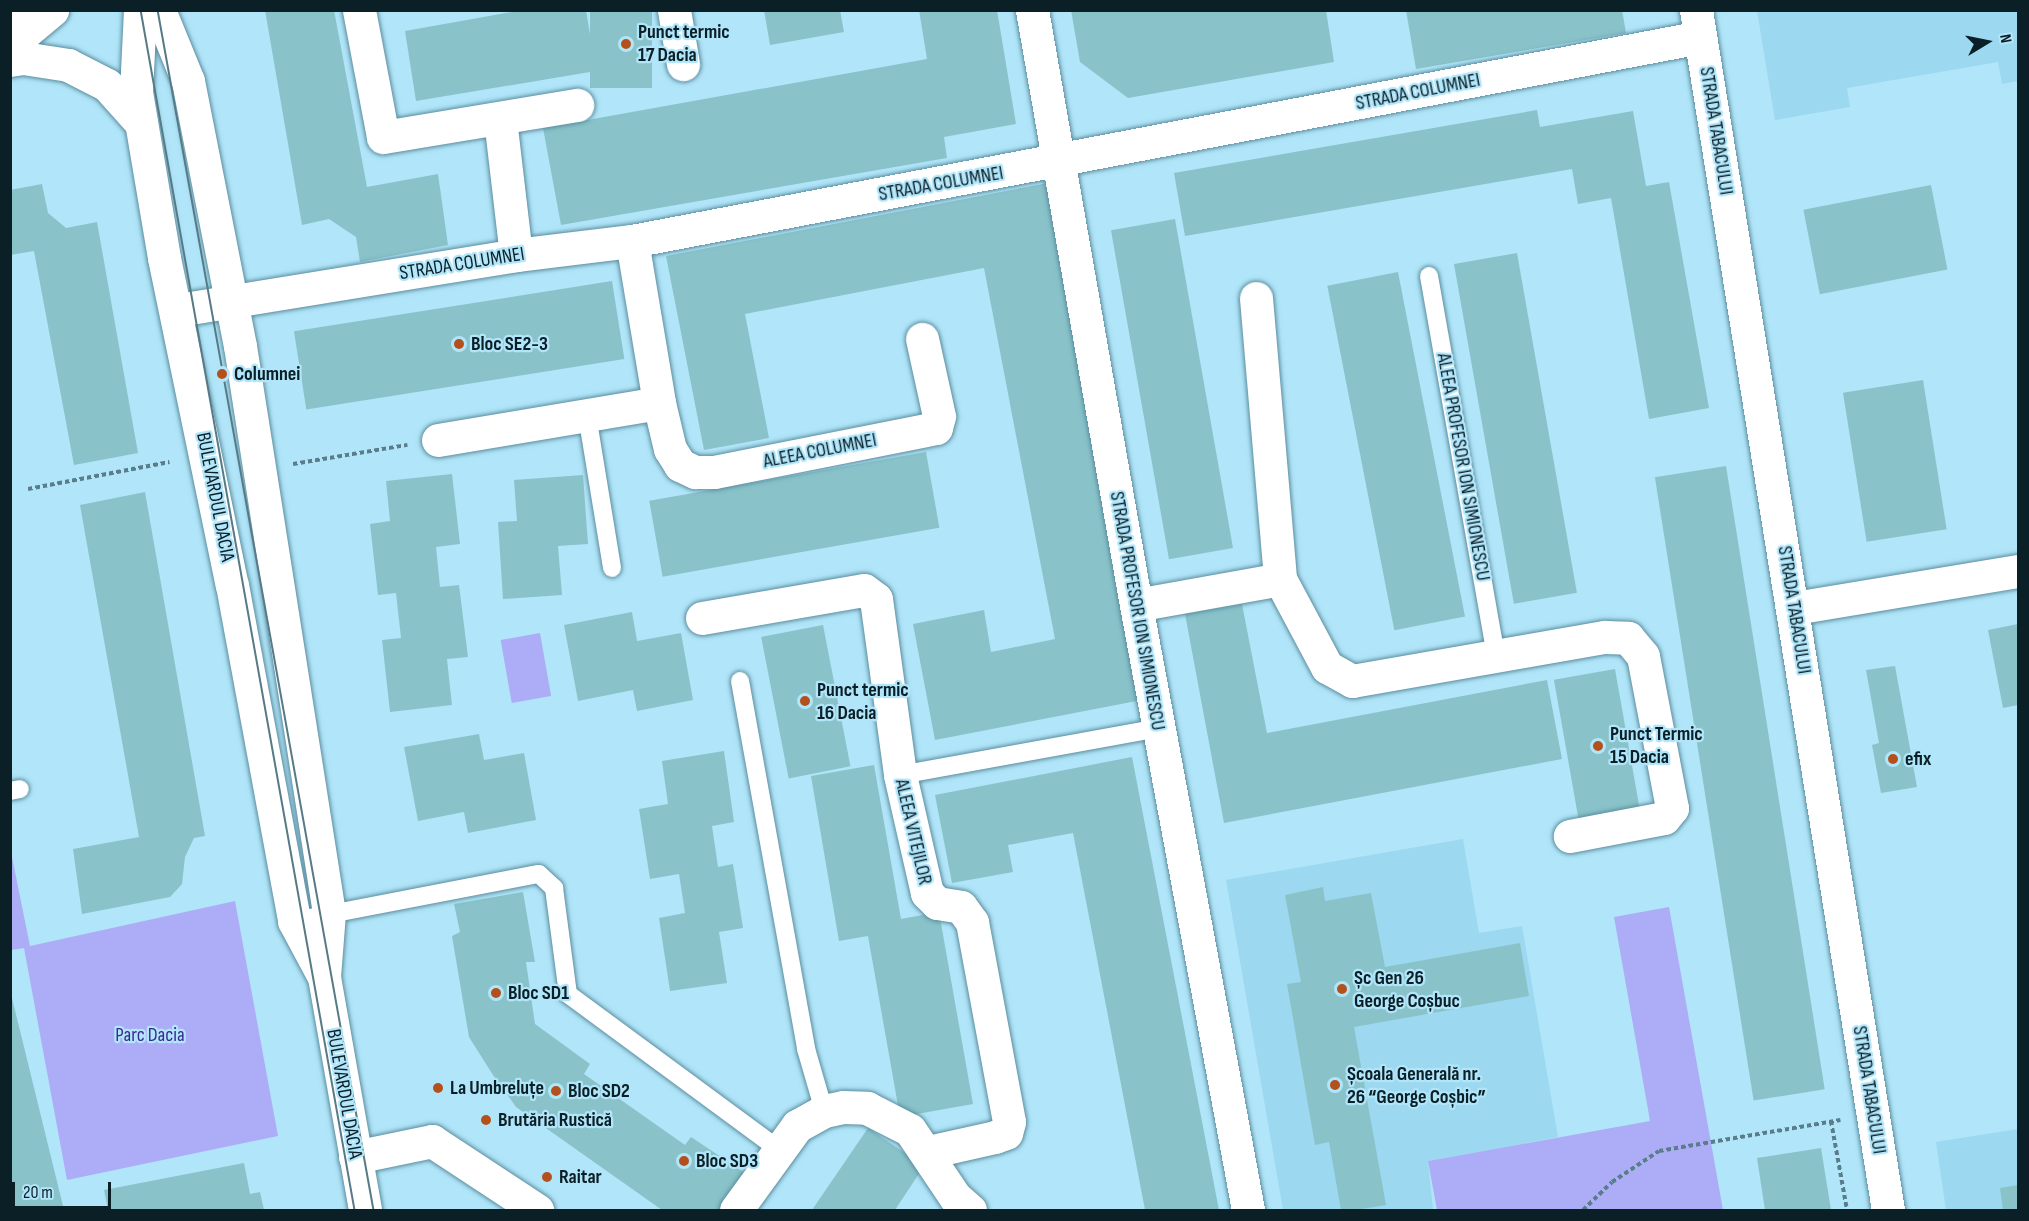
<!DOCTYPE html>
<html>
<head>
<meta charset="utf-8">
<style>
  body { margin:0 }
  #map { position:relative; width:2029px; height:1221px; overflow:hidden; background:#b1e5f9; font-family:"Sofia Sans Condensed",sans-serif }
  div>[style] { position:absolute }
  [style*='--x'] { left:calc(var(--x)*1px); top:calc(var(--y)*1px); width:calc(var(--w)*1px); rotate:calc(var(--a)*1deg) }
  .built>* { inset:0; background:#9cd8f0 }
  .green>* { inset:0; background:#adadf7; transform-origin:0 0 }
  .building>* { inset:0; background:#89c3c9; transform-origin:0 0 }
  .path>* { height:4px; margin-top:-2px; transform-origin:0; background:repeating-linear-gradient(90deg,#5a7d8b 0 4.5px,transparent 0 7.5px) }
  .roads { filter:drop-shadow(0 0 2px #5b8d9f) drop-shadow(0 0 2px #5b8d9f) }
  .service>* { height:18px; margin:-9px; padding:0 9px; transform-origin:9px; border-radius:9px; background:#fff }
  .minor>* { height:33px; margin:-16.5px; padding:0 16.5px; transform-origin:16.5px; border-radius:16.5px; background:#fff }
  .tertiary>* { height:33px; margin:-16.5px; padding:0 16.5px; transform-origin:16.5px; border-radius:16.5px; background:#fff }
  .tram>* { height:1.5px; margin:-0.75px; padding:0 0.75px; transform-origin:0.75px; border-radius:0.75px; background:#577a87 }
  .dots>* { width:16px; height:16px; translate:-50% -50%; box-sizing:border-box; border:3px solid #b1e5f9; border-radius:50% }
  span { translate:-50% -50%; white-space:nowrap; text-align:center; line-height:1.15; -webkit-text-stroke:4.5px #b1e5f9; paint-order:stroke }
  .poi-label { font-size:20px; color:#0b1f27; font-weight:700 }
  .left { translate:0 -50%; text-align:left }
  .street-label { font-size:20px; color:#0b1f27 }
  .park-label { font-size:20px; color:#3c2692 }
  .frame { position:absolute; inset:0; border:12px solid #0b1f27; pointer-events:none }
  .north { position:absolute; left:1957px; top:12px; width:60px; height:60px; -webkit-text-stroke:4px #b1e5f9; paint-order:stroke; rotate:80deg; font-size:16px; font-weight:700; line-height:24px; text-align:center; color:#0b1f27 }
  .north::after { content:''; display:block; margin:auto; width:21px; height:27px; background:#0b1f27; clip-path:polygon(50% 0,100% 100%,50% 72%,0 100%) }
  .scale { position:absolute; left:12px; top:1182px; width:99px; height:27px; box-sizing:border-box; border:3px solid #0b1f27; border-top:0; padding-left:8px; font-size:18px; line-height:21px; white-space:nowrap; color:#0b1f27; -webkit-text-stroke:4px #b1e5f9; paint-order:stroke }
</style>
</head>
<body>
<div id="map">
  <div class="built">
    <i style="clip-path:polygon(1757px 11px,2018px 11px,2018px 81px,2002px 84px,1998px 62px,1847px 88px,1850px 107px,1775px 120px)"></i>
    <i style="clip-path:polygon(1463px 839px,1479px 933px,1522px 926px,1558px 1137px,1428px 1161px,1433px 1210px,1283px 1210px,1226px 880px)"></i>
    <i style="clip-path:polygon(2018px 1129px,2018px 1210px,1946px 1210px,1936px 1142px)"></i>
  </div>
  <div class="green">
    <i style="left:540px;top:633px;width:64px;height:40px;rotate:80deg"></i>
    <i style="clip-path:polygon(10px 847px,30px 946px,235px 901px,278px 1136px,67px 1180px,24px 948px,11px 950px)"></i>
    <i style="clip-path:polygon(1669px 907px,1723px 1210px,1437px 1210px,1428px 1161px,1650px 1121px,1614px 917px)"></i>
  </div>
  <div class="building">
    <i style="clip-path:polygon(265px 10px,334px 10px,367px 187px,438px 174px,448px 245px,360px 262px,356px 237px,329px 219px,302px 225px)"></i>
    <i style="clip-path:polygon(523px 10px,586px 10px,596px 71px,416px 101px,405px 31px)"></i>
    <i style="left:590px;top:10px;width:62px;height:78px"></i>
    <i style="clip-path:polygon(764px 10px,840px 10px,844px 32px,770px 45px)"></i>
    <i style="clip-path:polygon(919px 10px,997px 10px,1016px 124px,944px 137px,947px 158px,561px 225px,543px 128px,927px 59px)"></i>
    <i style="clip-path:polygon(1071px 10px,1326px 10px,1334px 62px,1128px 98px,1080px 62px)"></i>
    <i style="clip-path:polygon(1406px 10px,1622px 10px,1626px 33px,1416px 69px)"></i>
    <i style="clip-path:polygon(1537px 110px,1540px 127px,1633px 111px,1646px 186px,1669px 182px,1709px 408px,1649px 419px,1611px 198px,1578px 204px,1572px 169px,1185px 236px,1174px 173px)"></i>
    <i style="clip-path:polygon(1048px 183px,1147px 699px,935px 740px,913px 624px,984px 610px,991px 652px,1055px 639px,984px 268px,745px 314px,769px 438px,704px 450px,666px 256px)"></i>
    <i style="clip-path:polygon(42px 184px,48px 213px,66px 228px,97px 222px,138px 453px,74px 465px,34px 251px,10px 255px,10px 190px)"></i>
    <i style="left:1931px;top:185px;width:86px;height:130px;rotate:79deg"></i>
    <i style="left:1175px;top:219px;width:334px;height:65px;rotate:80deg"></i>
    <i style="left:1517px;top:253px;width:345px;height:64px;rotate:80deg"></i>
    <i style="left:1398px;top:272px;width:351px;height:72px;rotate:79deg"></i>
    <i style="left:612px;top:281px;width:79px;height:322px;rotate:81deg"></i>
    <i style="left:1923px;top:380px;width:151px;height:81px;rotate:81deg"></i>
    <i style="left:926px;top:452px;width:77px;height:281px;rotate:80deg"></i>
    <i style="left:1726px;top:466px;width:631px;height:72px;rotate:81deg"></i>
    <i style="clip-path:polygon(452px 474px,460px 544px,436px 547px,440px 587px,459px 585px,468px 657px,447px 659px,452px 705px,390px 712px,382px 640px,401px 638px,396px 593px,378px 595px,370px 524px,390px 521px,386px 481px)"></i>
    <i style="clip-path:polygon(583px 475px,588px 544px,558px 546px,562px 595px,503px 599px,498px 522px,517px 521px,514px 480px)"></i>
    <i style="clip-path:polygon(145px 492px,205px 836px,194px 838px,185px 857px,182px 884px,170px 897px,82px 914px,73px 849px,139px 837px,80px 505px)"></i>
    <i style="clip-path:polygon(1242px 604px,1267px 733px,1547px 680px,1562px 759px,1224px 823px,1185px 614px)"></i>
    <i style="clip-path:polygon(632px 612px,637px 641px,681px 633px,693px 700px,637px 711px,633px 690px,578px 701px,564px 625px)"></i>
    <i style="clip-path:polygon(2018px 624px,2018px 705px,2003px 708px,1988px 630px)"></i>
    <i style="left:823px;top:625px;width:144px;height:63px;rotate:79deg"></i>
    <i style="clip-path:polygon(1895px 666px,1917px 787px,1881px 793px,1872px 745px,1879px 743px,1866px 670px)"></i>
    <i style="left:1615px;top:669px;width:143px;height:62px;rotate:80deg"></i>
    <i style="clip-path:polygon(479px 734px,484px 760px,524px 753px,536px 820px,468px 833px,464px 812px,418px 821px,404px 747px)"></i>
    <i style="clip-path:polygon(724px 751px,734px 822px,712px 826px,718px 867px,733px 864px,743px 928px,719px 932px,727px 983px,670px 991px,659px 918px,685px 913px,679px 874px,650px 879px,639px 809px,668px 804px,662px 761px)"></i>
    <i style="clip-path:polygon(1132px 757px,1219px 1210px,1145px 1210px,1073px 833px,1008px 845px,1013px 872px,952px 883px,935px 795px)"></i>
    <i style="clip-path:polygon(874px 765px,901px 919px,939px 912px,973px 1104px,900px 1117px,868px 936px,839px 941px,811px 776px)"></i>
    <i style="clip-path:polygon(1323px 887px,1325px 901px,1371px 893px,1385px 967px,1520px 943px,1529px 996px,1354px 1027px,1386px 1205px,1356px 1210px,1341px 1210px,1329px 1142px,1315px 1145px,1287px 984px,1301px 982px,1285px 895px)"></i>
    <i style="clip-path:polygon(523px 892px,535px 962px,526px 962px,535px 1024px,590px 1064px,584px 1074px,685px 1145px,691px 1137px,751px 1177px,726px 1210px,662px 1210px,516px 1107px,493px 1075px,469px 1037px,452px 936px,460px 932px,454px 904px)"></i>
    <i style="clip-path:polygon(10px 994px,11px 994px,64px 1210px,10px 1210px)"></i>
    <i style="clip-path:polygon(868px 1128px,924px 1166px,895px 1210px,812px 1210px)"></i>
    <i style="clip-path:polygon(1821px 1148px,1831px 1210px,1765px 1210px,1757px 1158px)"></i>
    <i style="clip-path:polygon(244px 1163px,250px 1194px,260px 1192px,264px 1210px,108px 1210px,104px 1190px)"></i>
    <i style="clip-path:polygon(2018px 1185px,2018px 1210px,2003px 1210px,2000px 1188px)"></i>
  </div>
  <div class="path">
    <i style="--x:293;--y:464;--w:116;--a:-9.5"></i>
    <i style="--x:28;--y:489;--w:144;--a:-10.8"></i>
    <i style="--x:1831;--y:1121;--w:90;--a:79.8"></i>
    <i style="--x:1583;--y:1210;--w:40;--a:-44"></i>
    <i style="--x:1612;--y:1182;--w:56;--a:-33.4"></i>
    <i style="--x:1659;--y:1151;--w:184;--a:-9.7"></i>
  </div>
  <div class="roads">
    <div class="service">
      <i style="--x:1429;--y:276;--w:387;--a:80"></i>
      <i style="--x:587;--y:415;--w:155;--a:80.7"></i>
      <i style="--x:740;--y:681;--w:374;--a:79.8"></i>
      <i style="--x:806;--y:1049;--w:65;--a:73.8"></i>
      <i style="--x:900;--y:775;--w:262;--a:-10.3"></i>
      <i style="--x:10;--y:791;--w:10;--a:-11"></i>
      <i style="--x:294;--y:921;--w:249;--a:-10.9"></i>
      <i style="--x:539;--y:874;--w:21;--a:43"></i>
      <i style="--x:554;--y:888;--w:107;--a:82.5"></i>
      <i style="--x:568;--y:994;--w:261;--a:36.4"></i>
    </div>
    <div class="minor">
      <i style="--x:359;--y:10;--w:129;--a:79.3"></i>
      <i style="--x:383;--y:137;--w:197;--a:-9.4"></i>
      <i style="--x:674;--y:10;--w:55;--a:80.5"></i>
      <i style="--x:1032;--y:10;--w:604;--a:80.09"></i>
      <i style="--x:1136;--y:605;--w:615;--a:79.51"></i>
      <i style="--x:10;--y:25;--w:19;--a:-51"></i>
      <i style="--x:500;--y:119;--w:137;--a:83.3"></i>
      <i style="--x:632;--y:241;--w:164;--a:80.5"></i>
      <i style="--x:1256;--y:298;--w:282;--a:85.1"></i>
      <i style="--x:178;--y:310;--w:342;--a:-9.2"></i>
      <i style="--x:516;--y:255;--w:117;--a:-6.9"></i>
      <i style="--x:632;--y:241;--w:1087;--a:-10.81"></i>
      <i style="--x:438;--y:440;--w:224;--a:-9.5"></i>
      <i style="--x:659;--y:403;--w:47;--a:76.6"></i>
      <i style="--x:670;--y:449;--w:19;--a:58"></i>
      <i style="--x:680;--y:465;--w:17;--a:25"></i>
      <i style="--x:695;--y:472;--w:19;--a:0"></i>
      <i style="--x:714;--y:472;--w:226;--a:-11.2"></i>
      <i style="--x:936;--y:428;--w:12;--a:-76"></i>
      <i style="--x:939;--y:416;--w:79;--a:-102.4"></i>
      <i style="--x:1136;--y:605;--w:146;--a:-10.2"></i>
      <i style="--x:1280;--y:579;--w:100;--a:61.9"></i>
      <i style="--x:1327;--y:667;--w:29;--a:29"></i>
      <i style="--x:1352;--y:681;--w:257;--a:-9.9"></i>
      <i style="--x:1605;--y:637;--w:23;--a:2"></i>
      <i style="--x:1628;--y:638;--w:23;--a:50"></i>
      <i style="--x:1643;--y:656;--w:155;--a:79.2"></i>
      <i style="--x:1672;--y:808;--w:13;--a:129"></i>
      <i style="--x:1664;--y:818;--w:96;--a:169.2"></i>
      <i style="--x:702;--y:618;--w:164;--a:-9.8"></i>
      <i style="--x:864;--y:590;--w:15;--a:37"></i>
      <i style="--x:876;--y:599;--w:178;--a:82.2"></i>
      <i style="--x:900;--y:775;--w:121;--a:77.1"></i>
      <i style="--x:927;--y:893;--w:14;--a:45"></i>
      <i style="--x:937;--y:903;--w:24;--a:9"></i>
      <i style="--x:961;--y:907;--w:19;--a:54"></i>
      <i style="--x:972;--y:922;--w:203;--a:79.5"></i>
      <i style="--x:1009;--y:1122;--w:11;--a:105"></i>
      <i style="--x:1006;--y:1133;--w:12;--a:160"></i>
      <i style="--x:995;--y:1137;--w:69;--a:167.4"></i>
      <i style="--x:355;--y:1157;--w:79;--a:-11.7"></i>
      <i style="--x:432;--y:1141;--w:126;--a:33.3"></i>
      <i style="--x:736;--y:1210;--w:104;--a:-54"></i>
      <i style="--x:797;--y:1126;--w:31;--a:-29"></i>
      <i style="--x:824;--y:1111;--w:19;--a:-12"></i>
      <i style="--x:843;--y:1107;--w:24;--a:2"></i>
      <i style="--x:867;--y:1108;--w:48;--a:27.1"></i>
      <i style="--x:910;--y:1130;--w:81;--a:56.1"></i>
      <i style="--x:955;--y:1197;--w:20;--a:41"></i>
    </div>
    <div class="tertiary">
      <i style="--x:140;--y:10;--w:82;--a:92.8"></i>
      <i style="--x:136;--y:92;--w:168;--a:80.4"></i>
      <i style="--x:164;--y:258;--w:334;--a:78.3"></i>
      <i style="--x:232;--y:585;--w:342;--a:79.5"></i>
      <i style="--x:294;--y:921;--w:64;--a:61.8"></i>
      <i style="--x:159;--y:10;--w:77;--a:67.8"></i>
      <i style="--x:188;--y:81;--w:270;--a:78.9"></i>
      <i style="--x:240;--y:346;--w:574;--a:81.08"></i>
      <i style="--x:329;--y:913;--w:64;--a:94.5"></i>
      <i style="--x:324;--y:977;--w:237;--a:80"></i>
      <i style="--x:1696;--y:10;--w:1215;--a:80.91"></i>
      <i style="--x:10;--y:45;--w:55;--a:-39.8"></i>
      <i style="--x:10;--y:60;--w:13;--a:-9"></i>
      <i style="--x:23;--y:58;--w:46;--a:8.8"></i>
      <i style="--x:68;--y:65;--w:44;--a:27.1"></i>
      <i style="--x:107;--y:85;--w:51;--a:48.2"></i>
      <i style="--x:1794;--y:608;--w:227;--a:-9.4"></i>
    </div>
  </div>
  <div class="tram">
    <i style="--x:141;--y:10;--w:1219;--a:79.89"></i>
    <i style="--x:158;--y:10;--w:1219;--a:79.8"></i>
  </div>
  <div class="dots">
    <i style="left:626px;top:44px;background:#b4501c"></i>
    <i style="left:459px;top:344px;background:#b4501c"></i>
    <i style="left:222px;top:374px;background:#b4501c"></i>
    <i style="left:805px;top:701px;background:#b4501c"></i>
    <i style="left:1598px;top:746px;background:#b4501c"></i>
    <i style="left:1893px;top:759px;background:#b4501c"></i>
    <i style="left:1342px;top:989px;background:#b4501c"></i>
    <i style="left:496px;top:993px;background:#b4501c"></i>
    <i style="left:1335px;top:1085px;background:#b4501c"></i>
    <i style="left:438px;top:1088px;background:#b4501c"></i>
    <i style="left:556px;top:1091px;background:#b4501c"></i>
    <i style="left:486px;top:1120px;background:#b4501c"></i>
    <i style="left:684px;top:1161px;background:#b4501c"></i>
    <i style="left:547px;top:1177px;background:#b4501c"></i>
  </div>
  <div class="poi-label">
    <span class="left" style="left:638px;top:44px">Punct termic<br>17 Dacia</span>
    <span class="left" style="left:471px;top:344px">Bloc SE2-3</span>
    <span class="left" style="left:234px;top:374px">Columnei</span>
    <span class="left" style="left:817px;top:702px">Punct termic<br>16 Dacia</span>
    <span class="left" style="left:1610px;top:746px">Punct Termic<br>15 Dacia</span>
    <span class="left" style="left:1905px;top:759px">efix</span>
    <span class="left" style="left:1354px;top:990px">Șc Gen 26<br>George Coșbuc</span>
    <span class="left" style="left:508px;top:993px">Bloc SD1</span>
    <span class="left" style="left:1347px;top:1086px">Școala Generală nr.<br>26 “George Coșbic”</span>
    <span class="left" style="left:450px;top:1088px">La Umbreluțe</span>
    <span class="left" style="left:568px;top:1091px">Bloc SD2</span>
    <span class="left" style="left:498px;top:1120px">Brutăria Rustică</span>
    <span class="left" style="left:696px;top:1161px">Bloc SD3</span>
    <span class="left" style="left:559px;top:1177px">Raitar</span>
  </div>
  <div class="street-label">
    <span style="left:1418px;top:92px;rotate:-11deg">STRADA COLUMNEI</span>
    <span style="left:1716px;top:131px;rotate:81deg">STRADA TABACULUI</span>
    <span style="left:941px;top:184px;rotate:-10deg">STRADA COLUMNEI</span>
    <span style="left:462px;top:264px;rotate:-9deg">STRADA COLUMNEI</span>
    <span style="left:820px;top:451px;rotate:-11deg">ALEEA COLUMNEI</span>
    <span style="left:1463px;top:467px;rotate:80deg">ALEEA PROFESOR ION SIMIONESCU</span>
    <span style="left:215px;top:497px;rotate:79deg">BULEVARDUL DACIA</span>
    <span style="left:1794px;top:610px;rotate:81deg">STRADA TABACULUI</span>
    <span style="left:1137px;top:611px;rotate:80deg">STRADA PROFESOR ION SIMIONESCU</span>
    <span style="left:913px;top:832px;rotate:77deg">ALEEA VITEJILOR</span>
    <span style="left:1869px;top:1090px;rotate:81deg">STRADA TABACULUI</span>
    <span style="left:344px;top:1094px;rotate:80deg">BULEVARDUL DACIA</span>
  </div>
  <div class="park-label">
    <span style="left:150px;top:1035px">Parc Dacia</span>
  </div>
  <div class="frame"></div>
  <div class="north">N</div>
  <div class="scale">20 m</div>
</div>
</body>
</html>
